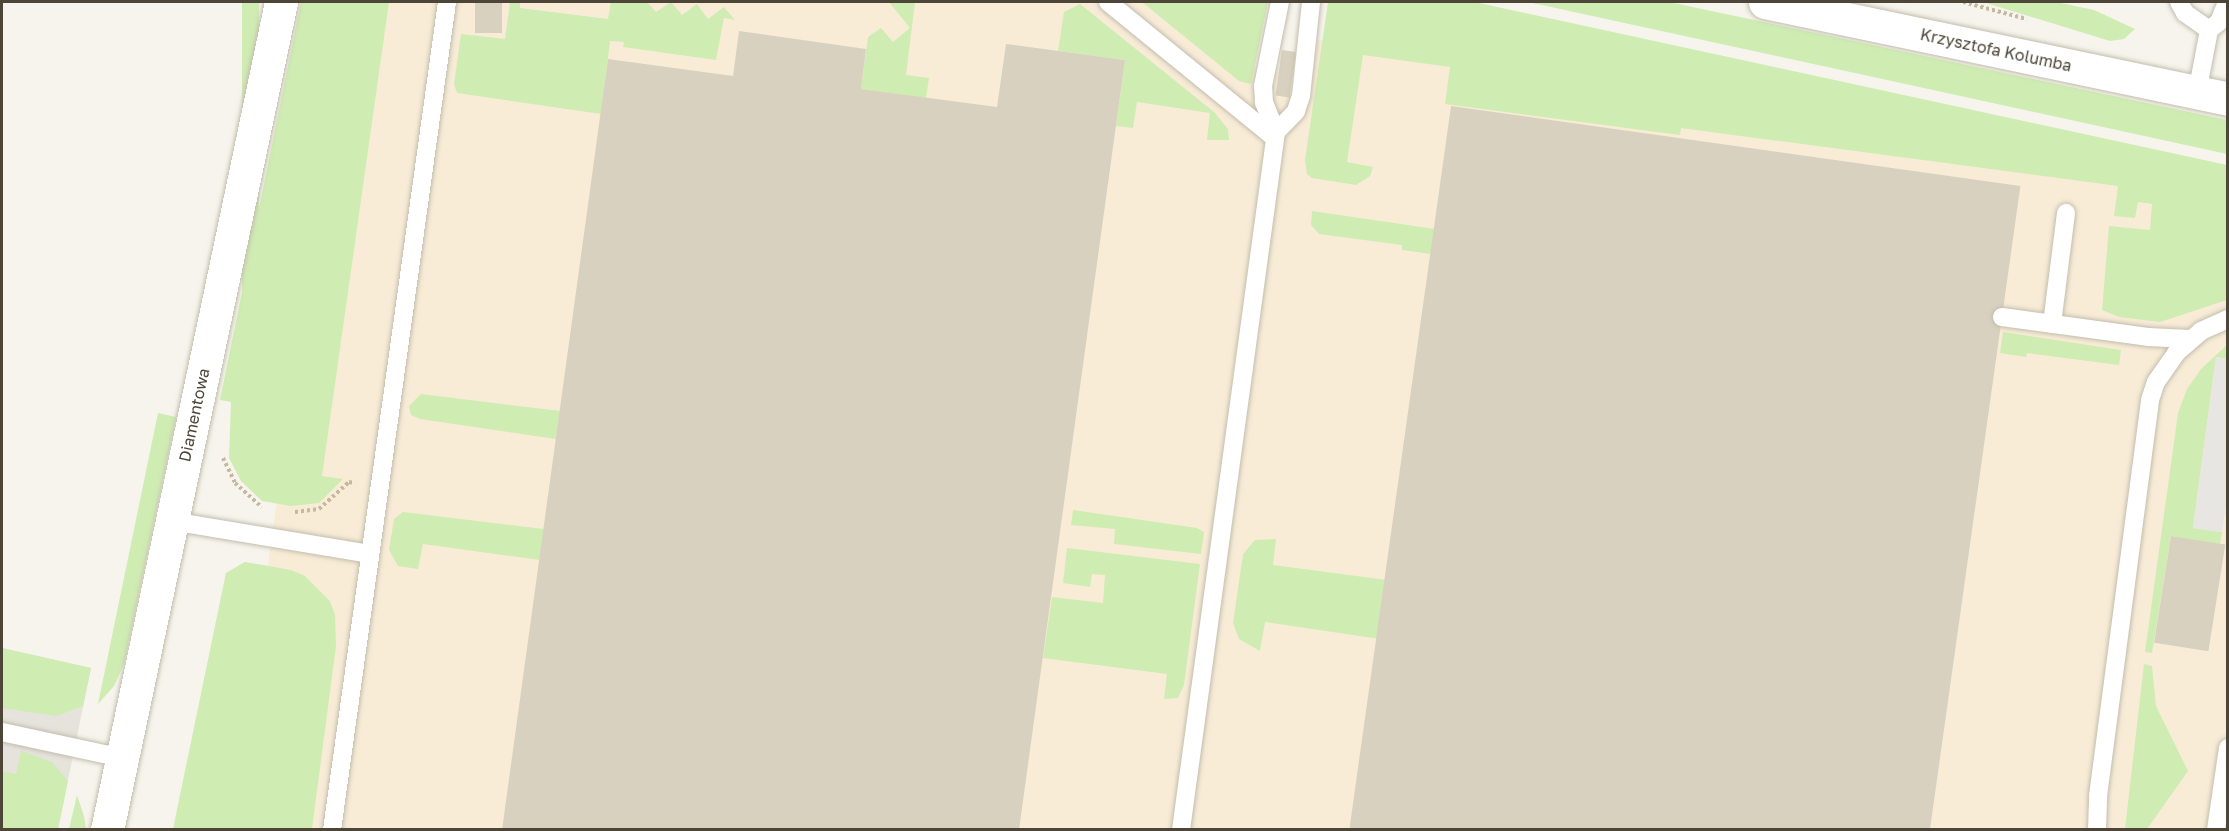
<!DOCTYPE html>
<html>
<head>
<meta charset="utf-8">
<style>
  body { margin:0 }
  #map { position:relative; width:2229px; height:831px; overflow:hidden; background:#f6f4ec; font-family:"Golos Text",sans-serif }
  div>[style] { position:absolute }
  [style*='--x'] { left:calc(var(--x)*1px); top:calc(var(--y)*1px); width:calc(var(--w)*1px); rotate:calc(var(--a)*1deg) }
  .commercial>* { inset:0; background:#f8ecd7 }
  .industrial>* { inset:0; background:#e6e3dd }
  .green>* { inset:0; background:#cfecb3; transform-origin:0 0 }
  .parking>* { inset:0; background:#e8e6e3 }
  .building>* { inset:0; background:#d9d1c0; transform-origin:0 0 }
  .path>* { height:4px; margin-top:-2px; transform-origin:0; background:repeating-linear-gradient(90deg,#c5ba9e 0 3px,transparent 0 6px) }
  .roads { filter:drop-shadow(0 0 2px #c3bdad) drop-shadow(0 0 2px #c3bdad) }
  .service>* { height:18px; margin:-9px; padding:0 9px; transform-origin:9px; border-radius:9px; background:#fff }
  .minor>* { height:33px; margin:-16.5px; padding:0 16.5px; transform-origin:16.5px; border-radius:16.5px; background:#fff }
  span { translate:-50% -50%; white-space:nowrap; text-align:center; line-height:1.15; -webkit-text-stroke:4.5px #fff; paint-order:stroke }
  .street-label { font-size:16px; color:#4c4538 }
  .frame { position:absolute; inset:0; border:3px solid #4c4538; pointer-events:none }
</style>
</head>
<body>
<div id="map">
  <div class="commercial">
    <i style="clip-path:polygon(345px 2px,1268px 2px,1254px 68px,1279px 72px,1282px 50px,1296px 52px,1298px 37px,1323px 41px,1328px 2px,1474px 2px,2227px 175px,2227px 829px,173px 830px,226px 573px,245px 562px,268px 566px)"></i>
  </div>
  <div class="industrial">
    <i style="clip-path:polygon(2px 648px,91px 668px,58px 829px,2px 830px)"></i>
  </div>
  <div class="green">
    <i style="left:242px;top:2px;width:17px;height:397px"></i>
    <i style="clip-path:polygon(301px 2px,389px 2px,322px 476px,343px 479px,319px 503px,291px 506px,262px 501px,241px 481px,229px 458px,231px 402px,220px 400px)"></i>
    <i style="clip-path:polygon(510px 2px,520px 2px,520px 8px,608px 19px,611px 2px,647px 2px,656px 12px,671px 2px,682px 15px,697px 4px,708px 19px,724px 7px,735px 20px,724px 18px,716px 60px,623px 47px,624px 42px,610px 41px,601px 114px,457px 93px,454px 84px,461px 34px,505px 39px)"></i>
    <i style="clip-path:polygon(889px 2px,915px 2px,906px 75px,929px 78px,926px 98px,861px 89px,868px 37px,881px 28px,893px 42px,910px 28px)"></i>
    <i style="clip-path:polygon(1142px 2px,1268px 2px,1251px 84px,1239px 81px)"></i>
    <i style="clip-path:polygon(1328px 2px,1474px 2px,2227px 165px,2227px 300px,2160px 322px,2119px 317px,2102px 310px,2109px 226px,2150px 230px,2152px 204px,2138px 202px,2135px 218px,2114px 216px,2118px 186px,1681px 128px,1680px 135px,1445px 104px,1450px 67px,1363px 55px,1347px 162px,1373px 167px,1370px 176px,1356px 185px,1312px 178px,1307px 174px,1305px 160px)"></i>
    <i style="clip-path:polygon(1528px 2px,1669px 2px,2227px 120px,2227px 154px)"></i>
    <i style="clip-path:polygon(1983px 2px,2056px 2px,2094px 10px,2135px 29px,2124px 39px,2110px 41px)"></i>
    <i style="clip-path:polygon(1080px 4px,1214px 112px,1228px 129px,1229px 140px,1207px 140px,1210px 113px,1137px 102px,1133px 128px,1116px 126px,1125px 60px,1058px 51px,1064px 12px)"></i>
    <i style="clip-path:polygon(1312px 211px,1435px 229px,1431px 254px,1402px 250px,1402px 245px,1319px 234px,1311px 225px)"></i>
    <i style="clip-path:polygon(2003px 332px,2121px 350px,2119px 365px,2027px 353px,2026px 357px,2000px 353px)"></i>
    <i style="clip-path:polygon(2227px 345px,2227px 359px,2216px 357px,2193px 528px,2222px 532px,2220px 544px,2171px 536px,2152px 653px,2145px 652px,2178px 413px,2187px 389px,2201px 369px)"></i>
    <i style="clip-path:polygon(421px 394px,560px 411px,556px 439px,420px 419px,411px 415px,409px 406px)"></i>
    <i style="clip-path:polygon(158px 413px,176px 417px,124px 664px,114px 686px,98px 704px)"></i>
    <i style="clip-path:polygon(1073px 510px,1197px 528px,1204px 532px,1201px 554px,1114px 544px,1115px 529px,1071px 525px)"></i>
    <i style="clip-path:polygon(403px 512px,544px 529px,540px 560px,423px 544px,418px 569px,398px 566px,389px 550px,394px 519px)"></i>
    <i style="clip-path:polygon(1276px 539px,1273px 565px,1387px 580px,1380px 639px,1265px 622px,1260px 651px,1239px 639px,1233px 623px,1243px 554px,1255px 540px)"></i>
    <i style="clip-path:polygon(1067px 548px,1200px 564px,1184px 685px,1178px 698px,1164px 699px,1167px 674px,1043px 658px,1052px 597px,1103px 603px,1105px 575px,1092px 574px,1090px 587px,1063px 583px)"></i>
    <i style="clip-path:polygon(245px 562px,291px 570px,305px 576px,330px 601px,335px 615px,336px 646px,312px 829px,173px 829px,226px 573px)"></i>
    <i style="clip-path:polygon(2px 648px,91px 668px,83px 706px,56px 716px,2px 708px)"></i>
    <i style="clip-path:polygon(2144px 664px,2152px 666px,2156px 706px,2188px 771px,2147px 829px,2125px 829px)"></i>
    <i style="clip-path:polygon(21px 751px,52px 762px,68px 781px,58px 829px,2px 829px,2px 771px,16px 774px)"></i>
    <i style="clip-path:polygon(77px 795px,84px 816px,86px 829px,69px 829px)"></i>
  </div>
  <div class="parking">
    <i style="clip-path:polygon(2216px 357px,2228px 359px,2228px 492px,2222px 532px,2193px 528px)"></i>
  </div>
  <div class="building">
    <i style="left:475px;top:2px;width:27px;height:31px"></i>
    <i style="clip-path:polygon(739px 31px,866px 49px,861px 89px,997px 107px,1006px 44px,1125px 60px,1019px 830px,502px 830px,608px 59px,733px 76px)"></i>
    <i style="left:1282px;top:50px;width:14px;height:46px;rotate:8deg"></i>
    <i style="left:1451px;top:106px;width:575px;height:730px;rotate:8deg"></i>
    <i style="left:2171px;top:536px;width:55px;height:108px;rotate:9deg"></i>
  </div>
  <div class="path">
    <i style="--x:1963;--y:2;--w:66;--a:14.9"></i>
    <i style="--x:223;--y:458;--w:28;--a:64"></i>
    <i style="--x:235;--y:483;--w:36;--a:42"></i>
    <i style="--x:295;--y:512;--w:24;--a:-7"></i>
    <i style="--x:319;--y:509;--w:40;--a:-42"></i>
    <i style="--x:349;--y:482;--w:6;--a:9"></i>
  </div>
  <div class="roads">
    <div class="service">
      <i style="--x:1108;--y:2;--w:215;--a:39.2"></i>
      <i style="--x:2179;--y:2;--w:13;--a:61"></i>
      <i style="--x:2185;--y:13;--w:29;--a:35"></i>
      <i style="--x:2197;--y:93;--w:64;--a:-79.2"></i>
      <i style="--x:2209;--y:30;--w:13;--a:-39"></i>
      <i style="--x:2219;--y:22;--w:22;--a:-68"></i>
      <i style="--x:1276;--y:132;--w:29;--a:-46"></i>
      <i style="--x:1296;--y:111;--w:16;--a:-72"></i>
      <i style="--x:1301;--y:96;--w:95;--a:-83.9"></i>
      <i style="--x:2002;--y:317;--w:147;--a:7.8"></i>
      <i style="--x:2148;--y:337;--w:42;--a:2.7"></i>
      <i style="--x:2052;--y:324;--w:112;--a:-82.8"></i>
      <i style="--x:172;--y:521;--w:200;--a:9.5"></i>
      <i style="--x:2;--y:732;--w:123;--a:12.2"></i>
      <i style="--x:332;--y:830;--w:836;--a:-82.09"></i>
      <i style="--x:1181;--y:830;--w:704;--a:-82.25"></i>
      <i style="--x:1276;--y:132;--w:31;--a:-112"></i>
      <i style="--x:1264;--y:103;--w:17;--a:-93"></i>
      <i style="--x:1263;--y:86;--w:86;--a:-78.6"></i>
      <i style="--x:2097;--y:830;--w:34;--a:-88"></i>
      <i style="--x:2098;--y:796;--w:399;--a:-82.5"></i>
      <i style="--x:2150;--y:400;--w:19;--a:-72"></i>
      <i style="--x:2156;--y:382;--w:35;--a:-55"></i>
      <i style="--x:2176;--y:353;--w:33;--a:-41"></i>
      <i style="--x:2201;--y:331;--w:30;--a:-24"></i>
      <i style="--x:2216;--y:830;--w:83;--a:-81.7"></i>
    </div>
    <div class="minor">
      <i style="--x:1765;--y:2;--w:473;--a:11.8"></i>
      <i style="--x:107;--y:830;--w:846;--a:-78.13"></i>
    </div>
  </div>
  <div class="street-label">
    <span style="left:1996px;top:50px;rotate:12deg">Krzysztofa Kolumba</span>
    <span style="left:194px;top:415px;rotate:-78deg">Diamentowa</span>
  </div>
  <div class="frame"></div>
</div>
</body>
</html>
